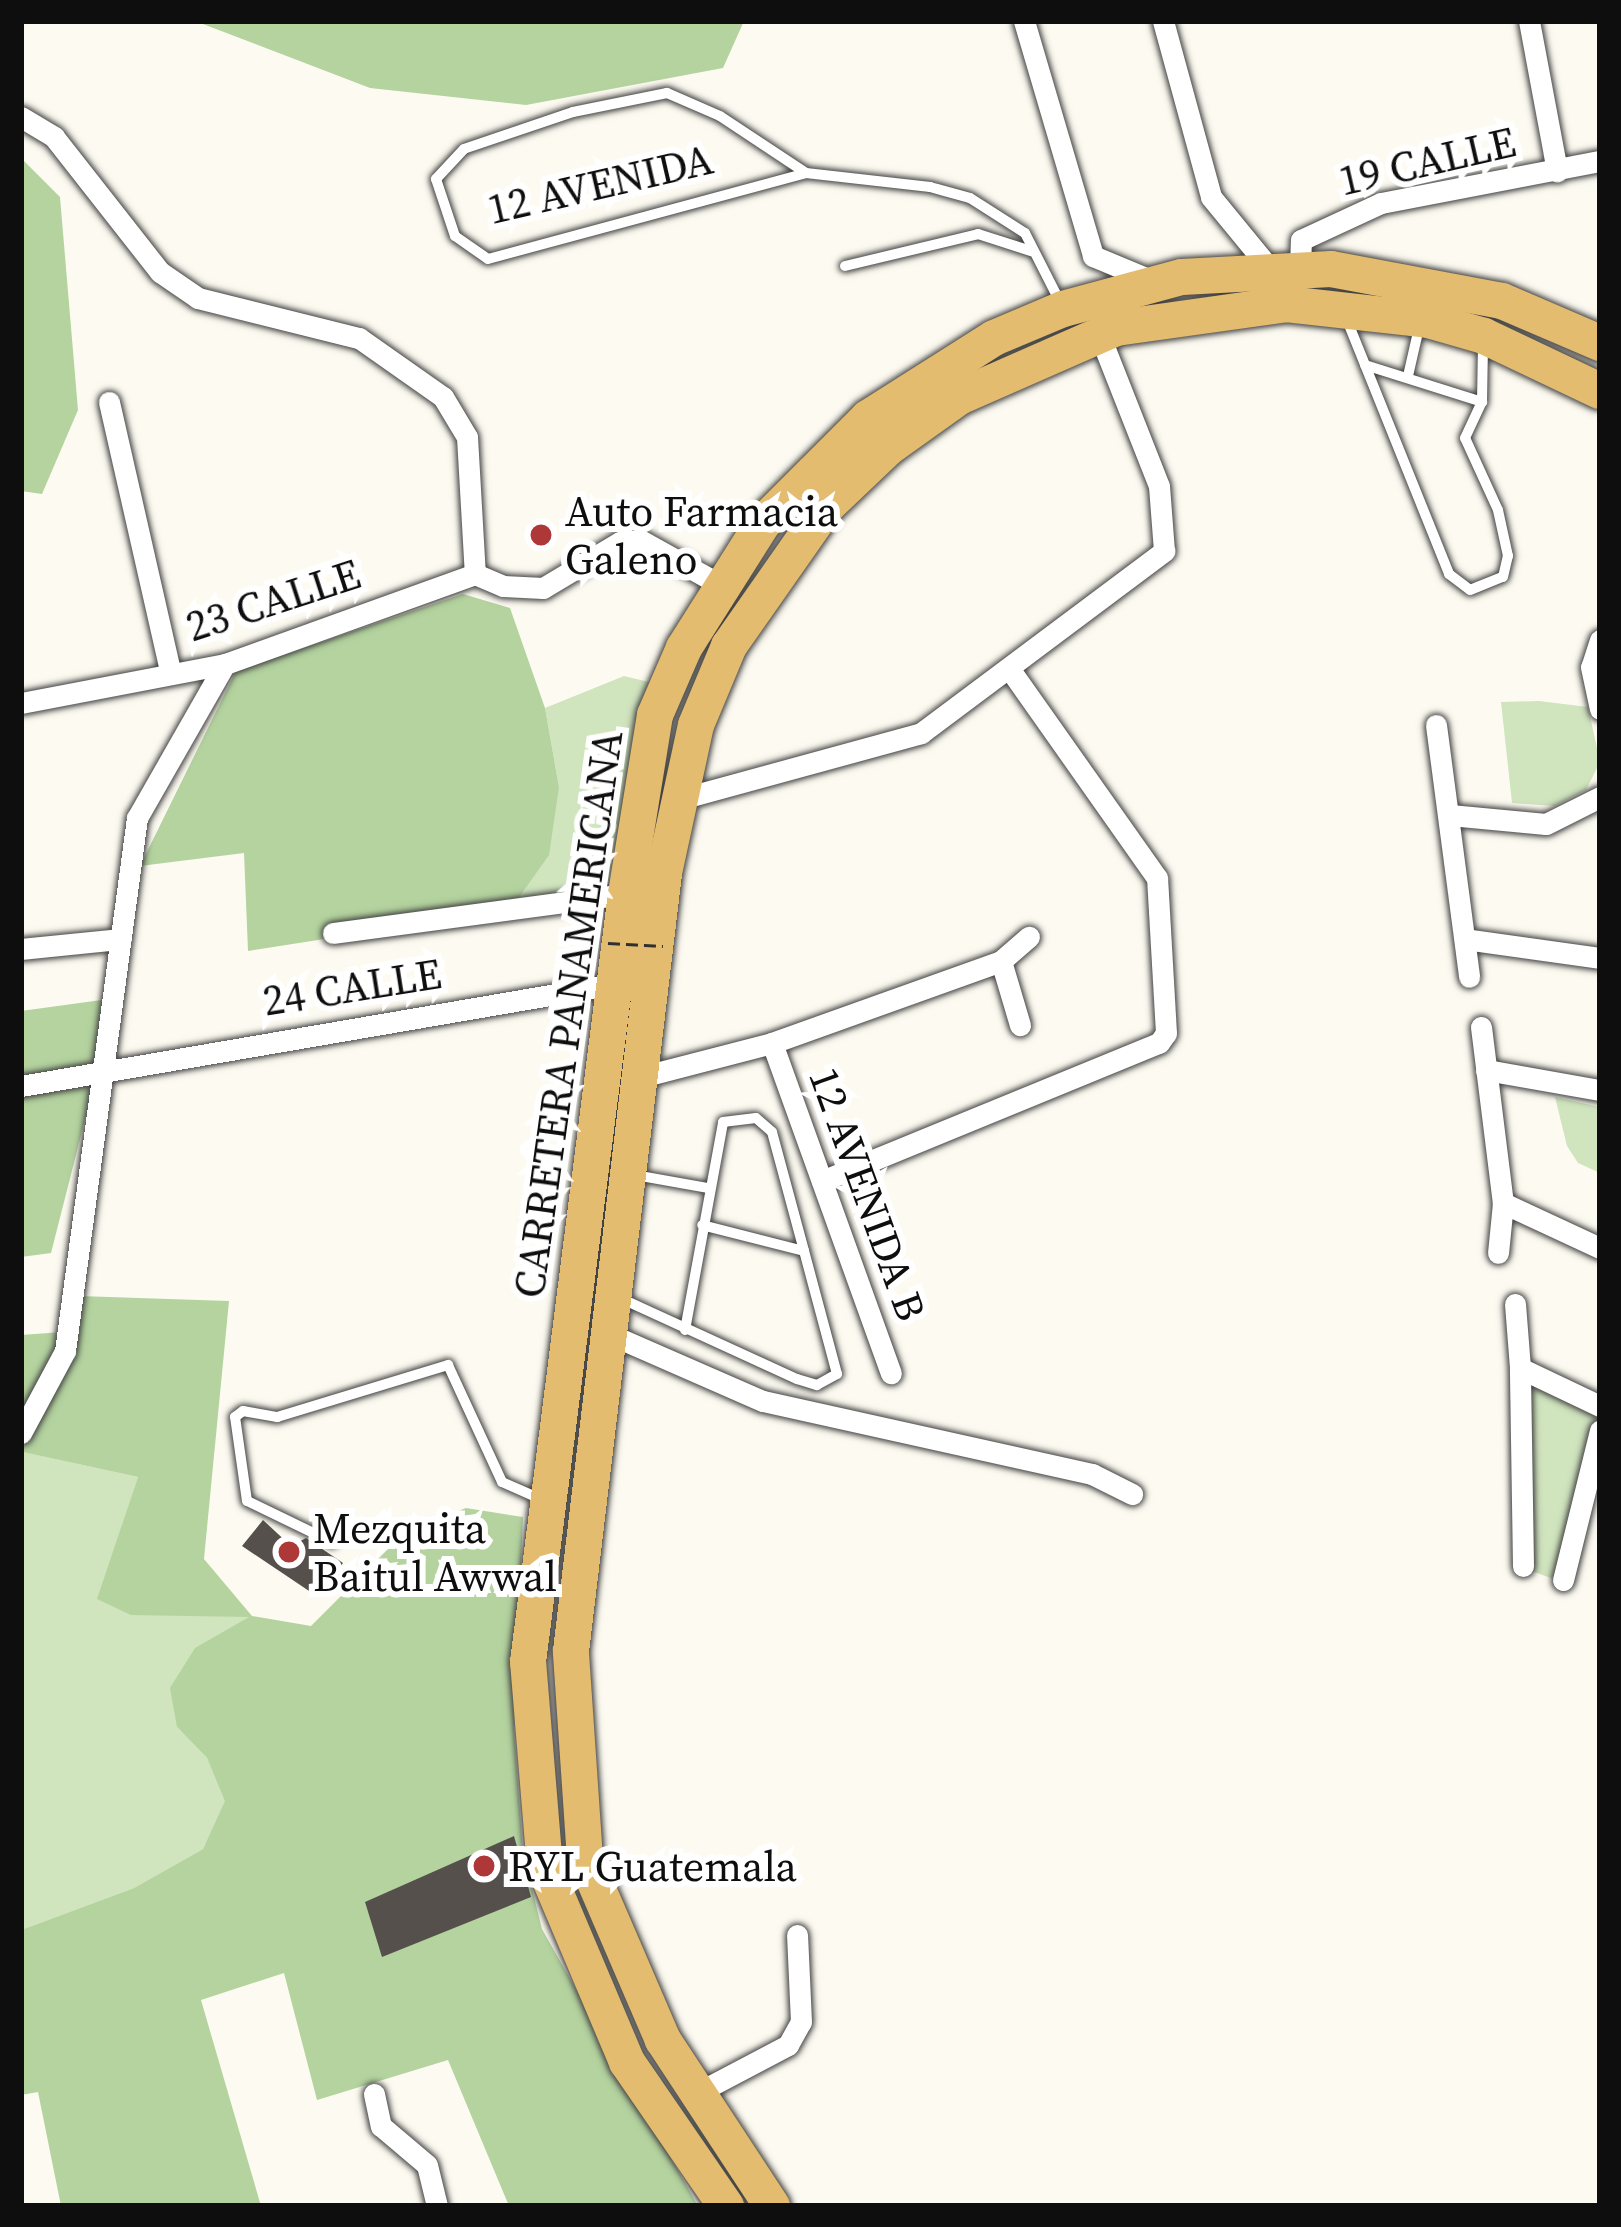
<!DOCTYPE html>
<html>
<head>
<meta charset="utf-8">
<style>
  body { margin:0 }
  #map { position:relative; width:1621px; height:2227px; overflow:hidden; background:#fdfbf1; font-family:"Source Serif 4",serif }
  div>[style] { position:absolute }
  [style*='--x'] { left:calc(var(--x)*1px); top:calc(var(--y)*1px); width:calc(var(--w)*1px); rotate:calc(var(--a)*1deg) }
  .green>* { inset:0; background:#d0e4be }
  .forest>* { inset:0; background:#b4d39f }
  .building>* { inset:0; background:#55504c }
  .roads { filter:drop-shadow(0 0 3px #414141) drop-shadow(0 0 3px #414141) }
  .service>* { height:10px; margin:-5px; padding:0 5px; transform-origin:5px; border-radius:5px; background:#fff }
  .minor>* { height:21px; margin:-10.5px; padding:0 10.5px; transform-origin:10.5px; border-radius:10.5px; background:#fff }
  .trunk>* { height:36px; margin:-18px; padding:0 18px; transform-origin:18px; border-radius:18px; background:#e4bc70 }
  .path-bridge>* { height:3px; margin-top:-1.5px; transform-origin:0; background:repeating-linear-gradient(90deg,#303030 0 12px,transparent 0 18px) }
  .dots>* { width:33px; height:33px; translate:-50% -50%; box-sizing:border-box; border:6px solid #fff; border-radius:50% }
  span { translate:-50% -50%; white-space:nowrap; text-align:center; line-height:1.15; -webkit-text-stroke:12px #fff; paint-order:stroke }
  .street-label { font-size:42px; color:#0e0e0e }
  .poi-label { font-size:42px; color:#0e0e0e }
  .left { translate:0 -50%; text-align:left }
  .frame { position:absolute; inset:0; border:24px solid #0e0e0e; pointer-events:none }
</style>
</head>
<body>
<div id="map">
  <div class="green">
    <i style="clip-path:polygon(624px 676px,653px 683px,605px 895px,510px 910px,559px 787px,545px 708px)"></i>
    <i style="clip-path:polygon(1539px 701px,1588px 707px,1600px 762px,1586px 790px,1554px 806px,1512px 803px,1501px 702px)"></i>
    <i style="clip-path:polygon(1555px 1097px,1600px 1107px,1600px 1173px,1578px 1163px,1567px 1146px)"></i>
    <i style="clip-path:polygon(1526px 1377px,1600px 1412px,1559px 1581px,1526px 1569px)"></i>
    <i style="clip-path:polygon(32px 1410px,24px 1452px,138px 1477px,98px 1599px,252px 1616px,177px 1727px,207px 1758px,226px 1801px,203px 1849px,134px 1888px,21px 1930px,21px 1412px)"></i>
  </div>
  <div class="forest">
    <i style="clip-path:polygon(195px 21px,744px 21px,723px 68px,526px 105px,370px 88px)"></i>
    <i style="clip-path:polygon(21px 158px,60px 197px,78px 410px,42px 494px,21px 491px)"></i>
    <i style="clip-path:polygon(463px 594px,510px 608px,545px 708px,559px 787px,549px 855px,510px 910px,248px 951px,244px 853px,140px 866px,236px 671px)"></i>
    <i style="clip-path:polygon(116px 998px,51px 1253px,21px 1257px,21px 1011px)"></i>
    <i style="clip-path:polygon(79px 1296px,229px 1301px,204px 1559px,252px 1616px,311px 1626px,406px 1531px,466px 1508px,523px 1517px,514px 1731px,523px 1853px,542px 1929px,698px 2206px,509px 2206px,448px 2060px,317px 2100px,284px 1973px,201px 2000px,261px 2206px,61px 2206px,38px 2092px,21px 2095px,21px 1930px,134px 1888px,203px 1849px,225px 1801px,207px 1758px,177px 1727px,170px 1688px,195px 1648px,249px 1617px,131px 1615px,97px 1599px,138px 1477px,23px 1452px,32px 1411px,21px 1412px,21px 1335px,76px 1331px)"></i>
  </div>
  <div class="building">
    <i style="clip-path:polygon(263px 1520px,291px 1546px,306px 1538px,343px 1563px,318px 1597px,242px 1546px)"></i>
    <i style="clip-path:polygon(514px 1836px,531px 1897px,382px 1957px,365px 1902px)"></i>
  </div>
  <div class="roads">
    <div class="service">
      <i style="--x:806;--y:173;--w:103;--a:-146.5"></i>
      <i style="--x:720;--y:116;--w:58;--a:-156.5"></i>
      <i style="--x:667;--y:93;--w:96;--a:168.6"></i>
      <i style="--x:573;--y:112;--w:115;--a:161.3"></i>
      <i style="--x:464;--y:149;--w:41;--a:133"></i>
      <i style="--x:436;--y:179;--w:60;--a:71.6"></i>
      <i style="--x:455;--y:236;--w:40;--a:34.9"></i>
      <i style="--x:488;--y:259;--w:329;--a:-15.1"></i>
      <i style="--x:806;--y:173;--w:125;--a:6.4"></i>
      <i style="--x:930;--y:187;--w:41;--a:15.4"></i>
      <i style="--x:970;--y:198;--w:65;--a:32.5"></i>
      <i style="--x:1025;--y:233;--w:80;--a:63.1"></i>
      <i style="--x:845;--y:266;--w:137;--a:-13.5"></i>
      <i style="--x:978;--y:234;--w:56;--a:17.8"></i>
      <i style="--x:1347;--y:320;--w:274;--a:68.1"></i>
      <i style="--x:1449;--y:574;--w:26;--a:37"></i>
      <i style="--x:1470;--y:590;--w:35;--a:-22"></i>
      <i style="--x:1503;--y:577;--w:22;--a:-77"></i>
      <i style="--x:1508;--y:556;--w:47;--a:-102.3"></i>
      <i style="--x:1498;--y:510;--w:79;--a:-114.6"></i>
      <i style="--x:1465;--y:438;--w:40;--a:-65"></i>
      <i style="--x:1482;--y:402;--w:58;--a:-89"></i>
      <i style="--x:1365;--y:365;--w:123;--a:17.5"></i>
      <i style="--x:1408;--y:376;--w:54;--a:-77.2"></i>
      <i style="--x:635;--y:1175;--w:74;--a:10.1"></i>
      <i style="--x:620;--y:1298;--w:195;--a:24.6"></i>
      <i style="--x:797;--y:1379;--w:21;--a:17"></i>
      <i style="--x:817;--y:1385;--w:23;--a:-29"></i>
      <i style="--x:837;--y:1374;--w:127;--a:-105"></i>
      <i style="--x:804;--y:1251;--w:105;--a:-165.7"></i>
      <i style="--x:685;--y:1330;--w:211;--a:-79.6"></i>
      <i style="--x:723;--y:1122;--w:33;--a:-7"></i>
      <i style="--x:756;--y:1118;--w:21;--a:41"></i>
      <i style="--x:772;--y:1132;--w:123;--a:74.9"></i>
      <i style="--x:332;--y:1542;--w:94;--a:-154.2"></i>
      <i style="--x:247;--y:1501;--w:85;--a:-98.1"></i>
      <i style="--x:235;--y:1417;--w:10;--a:-37"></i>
      <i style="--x:243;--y:1411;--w:35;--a:10"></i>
      <i style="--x:277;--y:1417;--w:179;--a:-16.9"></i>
      <i style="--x:448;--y:1365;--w:129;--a:65.2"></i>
      <i style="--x:502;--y:1482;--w:45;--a:23.7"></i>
    </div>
    <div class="minor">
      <i style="--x:1024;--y:21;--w:245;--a:73.6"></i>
      <i style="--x:1093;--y:256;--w:70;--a:22.6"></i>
      <i style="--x:1163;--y:21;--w:182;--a:74.7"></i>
      <i style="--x:1211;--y:197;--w:94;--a:50.6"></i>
      <i style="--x:1529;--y:21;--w:153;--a:79.4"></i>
      <i style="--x:21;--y:117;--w:39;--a:31"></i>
      <i style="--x:54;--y:137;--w:172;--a:51.9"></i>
      <i style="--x:160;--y:272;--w:46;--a:34.4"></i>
      <i style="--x:198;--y:298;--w:166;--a:14"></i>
      <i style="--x:359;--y:338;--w:103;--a:35.1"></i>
      <i style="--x:443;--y:397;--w:47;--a:59"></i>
      <i style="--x:467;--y:437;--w:137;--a:86.7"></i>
      <i style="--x:475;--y:574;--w:30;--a:23"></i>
      <i style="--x:503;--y:586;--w:40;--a:2.9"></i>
      <i style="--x:543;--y:588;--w:90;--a:-30.9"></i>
      <i style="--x:620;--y:542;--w:20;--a:-6"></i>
      <i style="--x:640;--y:540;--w:90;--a:29.1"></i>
      <i style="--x:1300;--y:267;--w:27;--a:-88"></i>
      <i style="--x:1301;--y:240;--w:88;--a:-24.8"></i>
      <i style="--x:1381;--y:203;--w:223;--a:-10.9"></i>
      <i style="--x:109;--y:402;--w:276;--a:77.2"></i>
      <i style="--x:1600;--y:640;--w:28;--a:108"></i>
      <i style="--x:1591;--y:667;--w:43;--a:77.9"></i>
      <i style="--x:21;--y:703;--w:208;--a:-10.8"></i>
      <i style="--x:225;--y:664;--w:266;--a:-19.8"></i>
      <i style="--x:1436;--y:725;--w:254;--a:82.5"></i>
      <i style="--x:680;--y:799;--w:250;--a:-15.3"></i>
      <i style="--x:921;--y:733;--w:304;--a:-36.8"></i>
      <i style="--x:1164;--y:551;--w:65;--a:-94.4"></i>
      <i style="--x:1159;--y:486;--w:163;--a:-111.5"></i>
      <i style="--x:1450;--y:815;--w:96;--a:5.4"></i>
      <i style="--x:1546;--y:824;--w:60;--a:-26.6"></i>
      <i style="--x:333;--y:933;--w:296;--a:-7.6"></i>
      <i style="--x:1465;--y:939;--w:136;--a:8"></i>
      <i style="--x:21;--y:949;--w:100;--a:-5.8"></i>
      <i style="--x:1001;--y:961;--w:67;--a:73.5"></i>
      <i style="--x:1481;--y:1027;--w:177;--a:82.9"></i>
      <i style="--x:1503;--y:1203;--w:50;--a:95.7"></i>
      <i style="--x:772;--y:1043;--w:351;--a:70.2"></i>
      <i style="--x:1486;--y:1070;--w:116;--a:10"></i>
      <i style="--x:637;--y:1078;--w:139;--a:-14.5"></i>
      <i style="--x:772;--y:1043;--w:243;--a:-19.7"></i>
      <i style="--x:1001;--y:961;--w:37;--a:-41"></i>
      <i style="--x:21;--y:1086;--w:602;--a:-9.76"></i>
      <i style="--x:822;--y:1181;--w:364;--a:-22.3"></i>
      <i style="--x:1159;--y:1043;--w:12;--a:-55"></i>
      <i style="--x:1166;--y:1033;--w:155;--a:-93.3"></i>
      <i style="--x:1157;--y:878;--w:253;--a:-125.2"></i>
      <i style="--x:1503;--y:1203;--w:107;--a:24.9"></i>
      <i style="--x:1515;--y:1304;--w:64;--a:85.5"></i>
      <i style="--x:607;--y:1333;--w:170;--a:23.6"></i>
      <i style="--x:763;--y:1401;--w:337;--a:12.5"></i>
      <i style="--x:1092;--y:1474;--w:45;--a:26.6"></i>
      <i style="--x:21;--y:1433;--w:93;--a:-61.8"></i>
      <i style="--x:65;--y:1351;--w:538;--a:-82.31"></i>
      <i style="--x:137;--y:818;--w:177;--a:-60.3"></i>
      <i style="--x:1523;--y:1566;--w:198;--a:-90.9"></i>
      <i style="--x:1520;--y:1368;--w:89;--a:25.4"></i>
      <i style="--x:1563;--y:1580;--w:154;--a:-76.1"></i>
      <i style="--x:697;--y:2093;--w:103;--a:-27.8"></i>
      <i style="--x:788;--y:2045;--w:26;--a:-61"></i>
      <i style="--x:801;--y:2022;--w:87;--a:-92.6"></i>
      <i style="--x:374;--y:2094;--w:33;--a:78"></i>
      <i style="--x:381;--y:2126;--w:60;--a:40.3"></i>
      <i style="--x:427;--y:2165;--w:42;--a:76.3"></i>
    </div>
    <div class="trunk">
      <i style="--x:726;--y:2206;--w:175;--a:-124.5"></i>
      <i style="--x:627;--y:2062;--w:211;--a:-112.9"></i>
      <i style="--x:545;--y:1868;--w:207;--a:-94.7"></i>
      <i style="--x:528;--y:1662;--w:774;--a:-82.73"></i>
      <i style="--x:626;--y:894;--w:181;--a:-80.8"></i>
      <i style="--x:655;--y:715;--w:73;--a:-66.6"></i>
      <i style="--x:684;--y:648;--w:148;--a:-57.7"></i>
      <i style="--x:763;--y:523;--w:148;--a:-45"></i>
      <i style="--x:868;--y:418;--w:149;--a:-32.4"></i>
      <i style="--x:994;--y:338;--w:75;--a:-22.8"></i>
      <i style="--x:1063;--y:309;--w:123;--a:-15.1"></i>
      <i style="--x:1182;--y:277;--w:149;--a:-3.1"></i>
      <i style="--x:1331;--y:269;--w:174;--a:10.6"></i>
      <i style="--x:1502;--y:301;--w:107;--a:23.2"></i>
      <i style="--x:772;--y:2206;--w:199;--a:-123.3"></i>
      <i style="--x:663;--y:2040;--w:197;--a:-113.3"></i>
      <i style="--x:585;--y:1859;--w:208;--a:-93.9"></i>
      <i style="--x:571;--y:1651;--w:784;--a:-83.18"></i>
      <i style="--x:664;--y:873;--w:151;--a:-77.8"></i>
      <i style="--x:696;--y:725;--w:86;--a:-67.3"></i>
      <i style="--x:729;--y:646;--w:171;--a:-55"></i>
      <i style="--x:827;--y:506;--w:86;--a:-43.6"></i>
      <i style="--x:889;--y:447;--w:86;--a:-35.5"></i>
      <i style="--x:959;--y:397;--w:171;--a:-23.7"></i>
      <i style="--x:1116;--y:328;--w:172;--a:-8"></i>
      <i style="--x:1286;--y:304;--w:143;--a:6.4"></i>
      <i style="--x:1428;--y:320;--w:58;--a:15.9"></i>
      <i style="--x:1484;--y:336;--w:128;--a:25.4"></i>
    </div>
  </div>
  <div class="path-bridge">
    <i style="--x:608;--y:943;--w:55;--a:3.1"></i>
  </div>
  <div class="dots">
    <i style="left:541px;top:535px;background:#ad3837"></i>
    <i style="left:289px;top:1552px;background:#ad3837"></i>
    <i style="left:484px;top:1866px;background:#ad3837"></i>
  </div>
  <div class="street-label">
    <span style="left:1427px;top:161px;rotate:-13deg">19 CALLE</span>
    <span style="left:600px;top:184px;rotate:-13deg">12 AVENIDA</span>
    <span style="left:273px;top:600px;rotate:-18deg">23 CALLE</span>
    <span style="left:352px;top:987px;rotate:-9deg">24 CALLE</span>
    <span style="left:568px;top:1014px;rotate:-82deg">CARRETERA PANAMERICANA</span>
    <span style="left:868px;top:1194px;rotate:70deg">12 AVENIDA B</span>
  </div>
  <div class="poi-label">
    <span class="left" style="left:565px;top:535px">Auto Farmacia<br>Galeno</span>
    <span class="left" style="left:313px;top:1552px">Mezquita<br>Baitul Awwal</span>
    <span class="left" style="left:508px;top:1866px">RYL Guatemala</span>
  </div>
  <div class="frame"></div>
</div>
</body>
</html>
